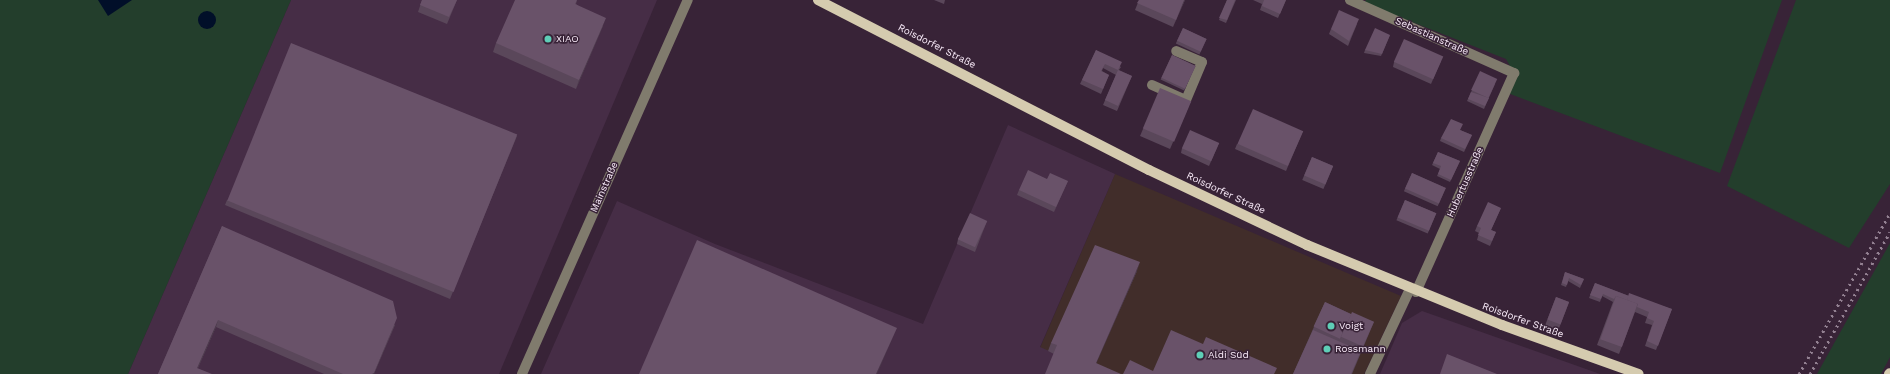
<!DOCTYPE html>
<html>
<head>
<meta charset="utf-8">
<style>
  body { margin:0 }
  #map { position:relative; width:1890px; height:374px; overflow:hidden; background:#382337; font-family:"Work Sans",sans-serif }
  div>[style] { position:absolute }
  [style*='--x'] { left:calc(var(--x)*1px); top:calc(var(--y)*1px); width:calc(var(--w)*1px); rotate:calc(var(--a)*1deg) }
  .commercial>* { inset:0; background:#412d2a }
  .built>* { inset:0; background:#462d46 }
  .green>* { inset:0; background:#233e2c }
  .water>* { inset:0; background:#010f29 }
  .round { border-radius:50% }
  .minor>* { height:10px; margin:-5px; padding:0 5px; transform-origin:5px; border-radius:5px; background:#807b6d }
  .major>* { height:10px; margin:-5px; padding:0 5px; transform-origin:5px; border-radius:5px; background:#d5cbaf }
  .rail>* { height:3px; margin-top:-1.5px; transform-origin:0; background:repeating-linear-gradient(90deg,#938192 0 2px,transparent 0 6px) }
  .wall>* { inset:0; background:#5a475a; transform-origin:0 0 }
  .shaded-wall>* { inset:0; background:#4a394a }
  .building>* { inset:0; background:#695269; transform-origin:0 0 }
  .dots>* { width:11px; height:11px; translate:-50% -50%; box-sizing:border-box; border:2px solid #382337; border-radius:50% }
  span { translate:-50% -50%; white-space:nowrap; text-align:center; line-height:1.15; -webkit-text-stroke:3px #382337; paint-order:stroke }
  .street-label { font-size:10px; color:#fbedfb }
  .poi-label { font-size:10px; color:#fbedfb }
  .left { translate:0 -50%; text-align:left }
</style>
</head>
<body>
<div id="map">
  <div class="commercial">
    <i style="clip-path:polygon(1115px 174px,1401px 296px,1364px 374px,1102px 374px,1040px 348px)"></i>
  </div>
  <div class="built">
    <i style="clip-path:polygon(291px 0,657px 0,499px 374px,128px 374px)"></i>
    <i style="clip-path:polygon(1008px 125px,1115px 174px,1040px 347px,1102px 374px,541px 374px,617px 201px,715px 244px,923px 324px)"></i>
    <i style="clip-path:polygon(1422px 311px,1600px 374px,1380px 374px,1402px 323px)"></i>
  </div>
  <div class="green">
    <i style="clip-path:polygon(0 0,291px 0,128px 374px,0 374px)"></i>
    <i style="clip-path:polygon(1366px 0,1782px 0,1720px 173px,1505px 92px,1514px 73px,1506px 59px,1364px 3px)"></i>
    <i style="clip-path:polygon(1796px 0,1890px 0,1890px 184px,1849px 248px,1727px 186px)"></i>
    <i style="clip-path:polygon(1890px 243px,1890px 357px,1881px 374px,1817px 374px)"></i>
  </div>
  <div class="water">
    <i style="clip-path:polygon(98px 0,132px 0,108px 16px)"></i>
    <i class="round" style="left:198px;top:11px;width:18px;height:18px"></i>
  </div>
  <div class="minor">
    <i style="--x:1350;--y:0;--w:180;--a:24"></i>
    <i style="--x:1514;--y:73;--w:240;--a:114.1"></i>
    <i style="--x:1152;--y:85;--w:37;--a:24"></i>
    <i style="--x:1186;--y:100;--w:41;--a:-67.2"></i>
    <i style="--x:1202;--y:62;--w:28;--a:-157"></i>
    <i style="--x:522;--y:374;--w:409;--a:-66.1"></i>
    <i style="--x:1370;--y:374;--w:94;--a:-64.8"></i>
  </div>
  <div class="major">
    <i style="--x:818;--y:0;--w:372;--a:27.2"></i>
    <i style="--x:1149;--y:170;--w:175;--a:25.4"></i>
    <i style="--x:1307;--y:245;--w:211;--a:22.3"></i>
    <i style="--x:1502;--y:325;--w:145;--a:19.7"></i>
    <i style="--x:1889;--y:374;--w:1;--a:-45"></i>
  </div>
  <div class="rail">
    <i style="--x:1799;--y:374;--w:185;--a:-60.5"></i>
    <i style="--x:1810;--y:374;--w:163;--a:-60.6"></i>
  </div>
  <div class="wall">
    <i style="clip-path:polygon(422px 0,457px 0,447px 24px,418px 12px)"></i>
    <i style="clip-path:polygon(577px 0,576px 4px,603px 26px,576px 89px,493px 52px,496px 43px)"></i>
    <i style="clip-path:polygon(934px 0,945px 0,944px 4px)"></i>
    <i style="clip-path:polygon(1139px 0,1185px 0,1173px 27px,1135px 10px)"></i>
    <i style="clip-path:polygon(1227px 0,1236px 0,1226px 23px,1219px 20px)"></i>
    <i style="clip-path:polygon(1253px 0,1286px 0,1278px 18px,1260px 10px,1262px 4px)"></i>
    <i style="clip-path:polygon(1357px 24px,1348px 46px,1329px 34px,1331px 29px)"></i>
    <i style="left:1183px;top:28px;width:26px;height:17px;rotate:25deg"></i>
    <i style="clip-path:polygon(1390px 35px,1381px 56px,1364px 53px,1365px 50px)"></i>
    <i style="clip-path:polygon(1096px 50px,1121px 67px,1119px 70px,1132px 76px,1117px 111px,1103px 105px,1116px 75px,1103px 68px,1102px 71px,1109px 75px,1101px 94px,1080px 84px)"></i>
    <i style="left:1172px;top:55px;width:26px;height:27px;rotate:25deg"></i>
    <i style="clip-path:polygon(1441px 61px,1431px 84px,1393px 67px,1394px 62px)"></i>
    <i style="clip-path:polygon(1495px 84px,1484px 109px,1467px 101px,1472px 90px)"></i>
    <i style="clip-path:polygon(1188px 108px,1170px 149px,1140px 136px,1143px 129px)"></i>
    <i style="clip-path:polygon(1460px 130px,1472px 135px,1464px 152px,1440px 141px,1441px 138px)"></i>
    <i style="clip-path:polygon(1303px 131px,1286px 171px,1235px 149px,1237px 144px)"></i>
    <i style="clip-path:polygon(517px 136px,450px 299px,225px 205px,227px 200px)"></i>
    <i style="clip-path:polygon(1219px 143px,1209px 166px,1181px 153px,1182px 148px)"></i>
    <i style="clip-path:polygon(1438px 152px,1460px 161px,1450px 182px,1437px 176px,1440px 169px,1432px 165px)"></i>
    <i style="left:1312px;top:157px;width:23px;height:25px;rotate:23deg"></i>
    <i style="left:1412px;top:173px;width:37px;height:20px;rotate:24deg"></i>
    <i style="clip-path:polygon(1047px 179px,1068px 181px,1054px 212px,1017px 195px,1019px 190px)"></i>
    <i style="left:1405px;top:200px;width:34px;height:22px;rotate:23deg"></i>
    <i style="clip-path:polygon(1501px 208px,1491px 230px,1496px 232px,1490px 246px,1477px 240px,1479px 233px,1475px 231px,1477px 226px)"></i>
    <i style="clip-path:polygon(987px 221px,975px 252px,957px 244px,958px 239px)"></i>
    <i style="clip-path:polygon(222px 226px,395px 325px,374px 374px,324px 374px,216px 327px,198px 368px,158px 374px)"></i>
    <i style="clip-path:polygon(1137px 271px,1096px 363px,1054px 354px,1048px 351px,1051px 343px)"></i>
    <i style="clip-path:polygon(1565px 272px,1584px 279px,1580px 288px,1568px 281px,1566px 287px,1561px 285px)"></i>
    <i style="clip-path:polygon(1595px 283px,1629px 296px,1672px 309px,1656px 350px,1645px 346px,1652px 325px,1645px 323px,1647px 317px,1635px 312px,1619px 354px,1597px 345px,1613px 302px,1602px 296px,1600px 302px,1589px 298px)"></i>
    <i style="left:1556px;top:297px;width:14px;height:30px;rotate:21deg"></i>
    <i style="clip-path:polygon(1325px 302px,1351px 314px,1374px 322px,1371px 329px,1352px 374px,1293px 374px)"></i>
  </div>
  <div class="shaded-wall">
    <i style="clip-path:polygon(1184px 0,1185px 0,1173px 27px,1176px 20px)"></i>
    <i style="clip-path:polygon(606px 18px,603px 26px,576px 89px,579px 80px)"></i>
    <i style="clip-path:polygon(1140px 262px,1137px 271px,1093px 371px,1096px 363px)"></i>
    <i style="clip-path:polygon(397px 318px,374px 374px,372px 374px)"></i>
    <i style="clip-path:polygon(218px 320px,216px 327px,195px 374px,197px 368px)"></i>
    <i style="clip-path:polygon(897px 328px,877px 374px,876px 374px)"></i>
  </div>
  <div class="building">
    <i style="clip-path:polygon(422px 0,457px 0,449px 17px,420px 5px)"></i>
    <i style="clip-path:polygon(515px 0,577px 0,575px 4px,606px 18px,579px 80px,496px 43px)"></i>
    <i style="clip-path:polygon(1139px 0,1184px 0,1176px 20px,1137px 3px)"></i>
    <i style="clip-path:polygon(1227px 0,1235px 0,1227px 20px,1219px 18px)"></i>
    <i style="clip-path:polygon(1264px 0,1286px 0,1280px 14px,1262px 6px)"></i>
    <i style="clip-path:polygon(1339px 10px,1359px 19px,1349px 41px,1331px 29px)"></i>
    <i style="left:1183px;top:28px;width:26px;height:14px;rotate:25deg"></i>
    <i style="clip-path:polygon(1375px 28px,1390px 35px,1382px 54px,1365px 50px)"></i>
    <i style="left:1404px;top:39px;width:43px;height:25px;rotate:24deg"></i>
    <i style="left:291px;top:43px;width:244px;height:170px;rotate:22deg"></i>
    <i style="clip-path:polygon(1096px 50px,1122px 62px,1118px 70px,1132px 76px,1118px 106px,1105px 100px,1118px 70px,1105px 64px,1101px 71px,1109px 75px,1103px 89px,1082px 80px)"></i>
    <i style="left:1172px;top:55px;width:26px;height:25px;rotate:25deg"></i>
    <i style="left:1480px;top:71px;width:19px;height:21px;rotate:25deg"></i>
    <i style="left:1160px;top:88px;width:34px;height:44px;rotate:23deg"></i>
    <i style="clip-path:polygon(1471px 92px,1489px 98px,1485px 106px,1468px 99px)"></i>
    <i style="left:1253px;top:109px;width:55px;height:38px;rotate:24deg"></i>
    <i style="clip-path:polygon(1451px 119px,1463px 124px,1460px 130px,1472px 135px,1465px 149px,1441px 138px)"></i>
    <i style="left:1190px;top:130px;width:32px;height:20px;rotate:24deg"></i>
    <i style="clip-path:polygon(1438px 152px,1460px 161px,1451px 180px,1438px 174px,1441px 166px,1433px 163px)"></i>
    <i style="left:1312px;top:157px;width:23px;height:20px;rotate:23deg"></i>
    <i style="clip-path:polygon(1028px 170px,1047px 179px,1050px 173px,1068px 181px,1056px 207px,1019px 190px)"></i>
    <i style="left:1412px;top:173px;width:37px;height:17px;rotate:24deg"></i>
    <i style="left:1405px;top:200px;width:34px;height:19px;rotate:23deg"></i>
    <i style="clip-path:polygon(1488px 202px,1501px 208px,1491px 230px,1496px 232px,1492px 241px,1478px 235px,1481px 228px,1477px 226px)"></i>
    <i style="left:970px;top:213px;width:19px;height:29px;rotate:25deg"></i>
    <i style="clip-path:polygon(222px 226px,393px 301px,397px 318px,374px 373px,372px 374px,343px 374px,218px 320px,197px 368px,212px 374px,158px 374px)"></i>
    <i style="clip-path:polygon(697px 240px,897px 328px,876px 374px,639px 374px)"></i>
    <i style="clip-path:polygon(1095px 245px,1140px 262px,1096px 363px,1121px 374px,1045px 374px,1057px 345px,1051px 343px)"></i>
    <i style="clip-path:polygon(1565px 272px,1584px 279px,1581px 285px,1569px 278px,1567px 285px,1562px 283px)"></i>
    <i style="clip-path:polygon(1595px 283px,1629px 296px,1627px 300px,1616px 296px,1614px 299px,1603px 294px,1601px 299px,1590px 295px)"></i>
    <i style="clip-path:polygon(1629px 293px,1672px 309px,1658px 346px,1647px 341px,1654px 321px,1647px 318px,1649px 312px,1637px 307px,1638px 304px,1627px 300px)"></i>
    <i style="left:1616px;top:296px;width:23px;height:46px;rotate:20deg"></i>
    <i style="left:1556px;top:297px;width:14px;height:24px;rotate:21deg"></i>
    <i style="left:1325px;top:302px;width:29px;height:27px;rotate:25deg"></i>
    <i style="left:1352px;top:312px;width:24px;height:27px;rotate:24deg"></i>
    <i style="clip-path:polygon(1171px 330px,1203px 344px,1206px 337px,1277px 368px,1274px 374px,1123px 374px,1130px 360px,1153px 371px)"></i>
    <i style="clip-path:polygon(1313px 330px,1361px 351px,1351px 374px,1293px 374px)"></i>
    <i style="clip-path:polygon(1447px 354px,1497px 374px,1440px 374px)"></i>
  </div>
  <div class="dots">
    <i style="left:548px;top:39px;background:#5eceb7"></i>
    <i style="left:1331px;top:326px;background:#5eceb7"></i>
    <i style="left:1327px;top:349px;background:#5eceb7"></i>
    <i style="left:1200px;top:355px;background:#5eceb7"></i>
  </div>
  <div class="street-label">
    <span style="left:1432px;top:36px;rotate:24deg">Sebastianstraße</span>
    <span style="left:937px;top:46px;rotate:27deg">Roisdorfer Straße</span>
    <span style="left:1465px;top:182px;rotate:-66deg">Hubertusstraße</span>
    <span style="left:604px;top:187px;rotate:-66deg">Mainstraße</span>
    <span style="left:1226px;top:193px;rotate:25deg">Roisdorfer Straße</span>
    <span style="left:1523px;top:320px;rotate:20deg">Roisdorfer Straße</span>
  </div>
  <div class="poi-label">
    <span class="left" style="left:556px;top:39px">XIAO</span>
    <span class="left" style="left:1339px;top:326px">Voigt</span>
    <span class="left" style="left:1335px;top:349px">Rossmann</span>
    <span class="left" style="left:1208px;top:355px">Aldi Süd</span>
  </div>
</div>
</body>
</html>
